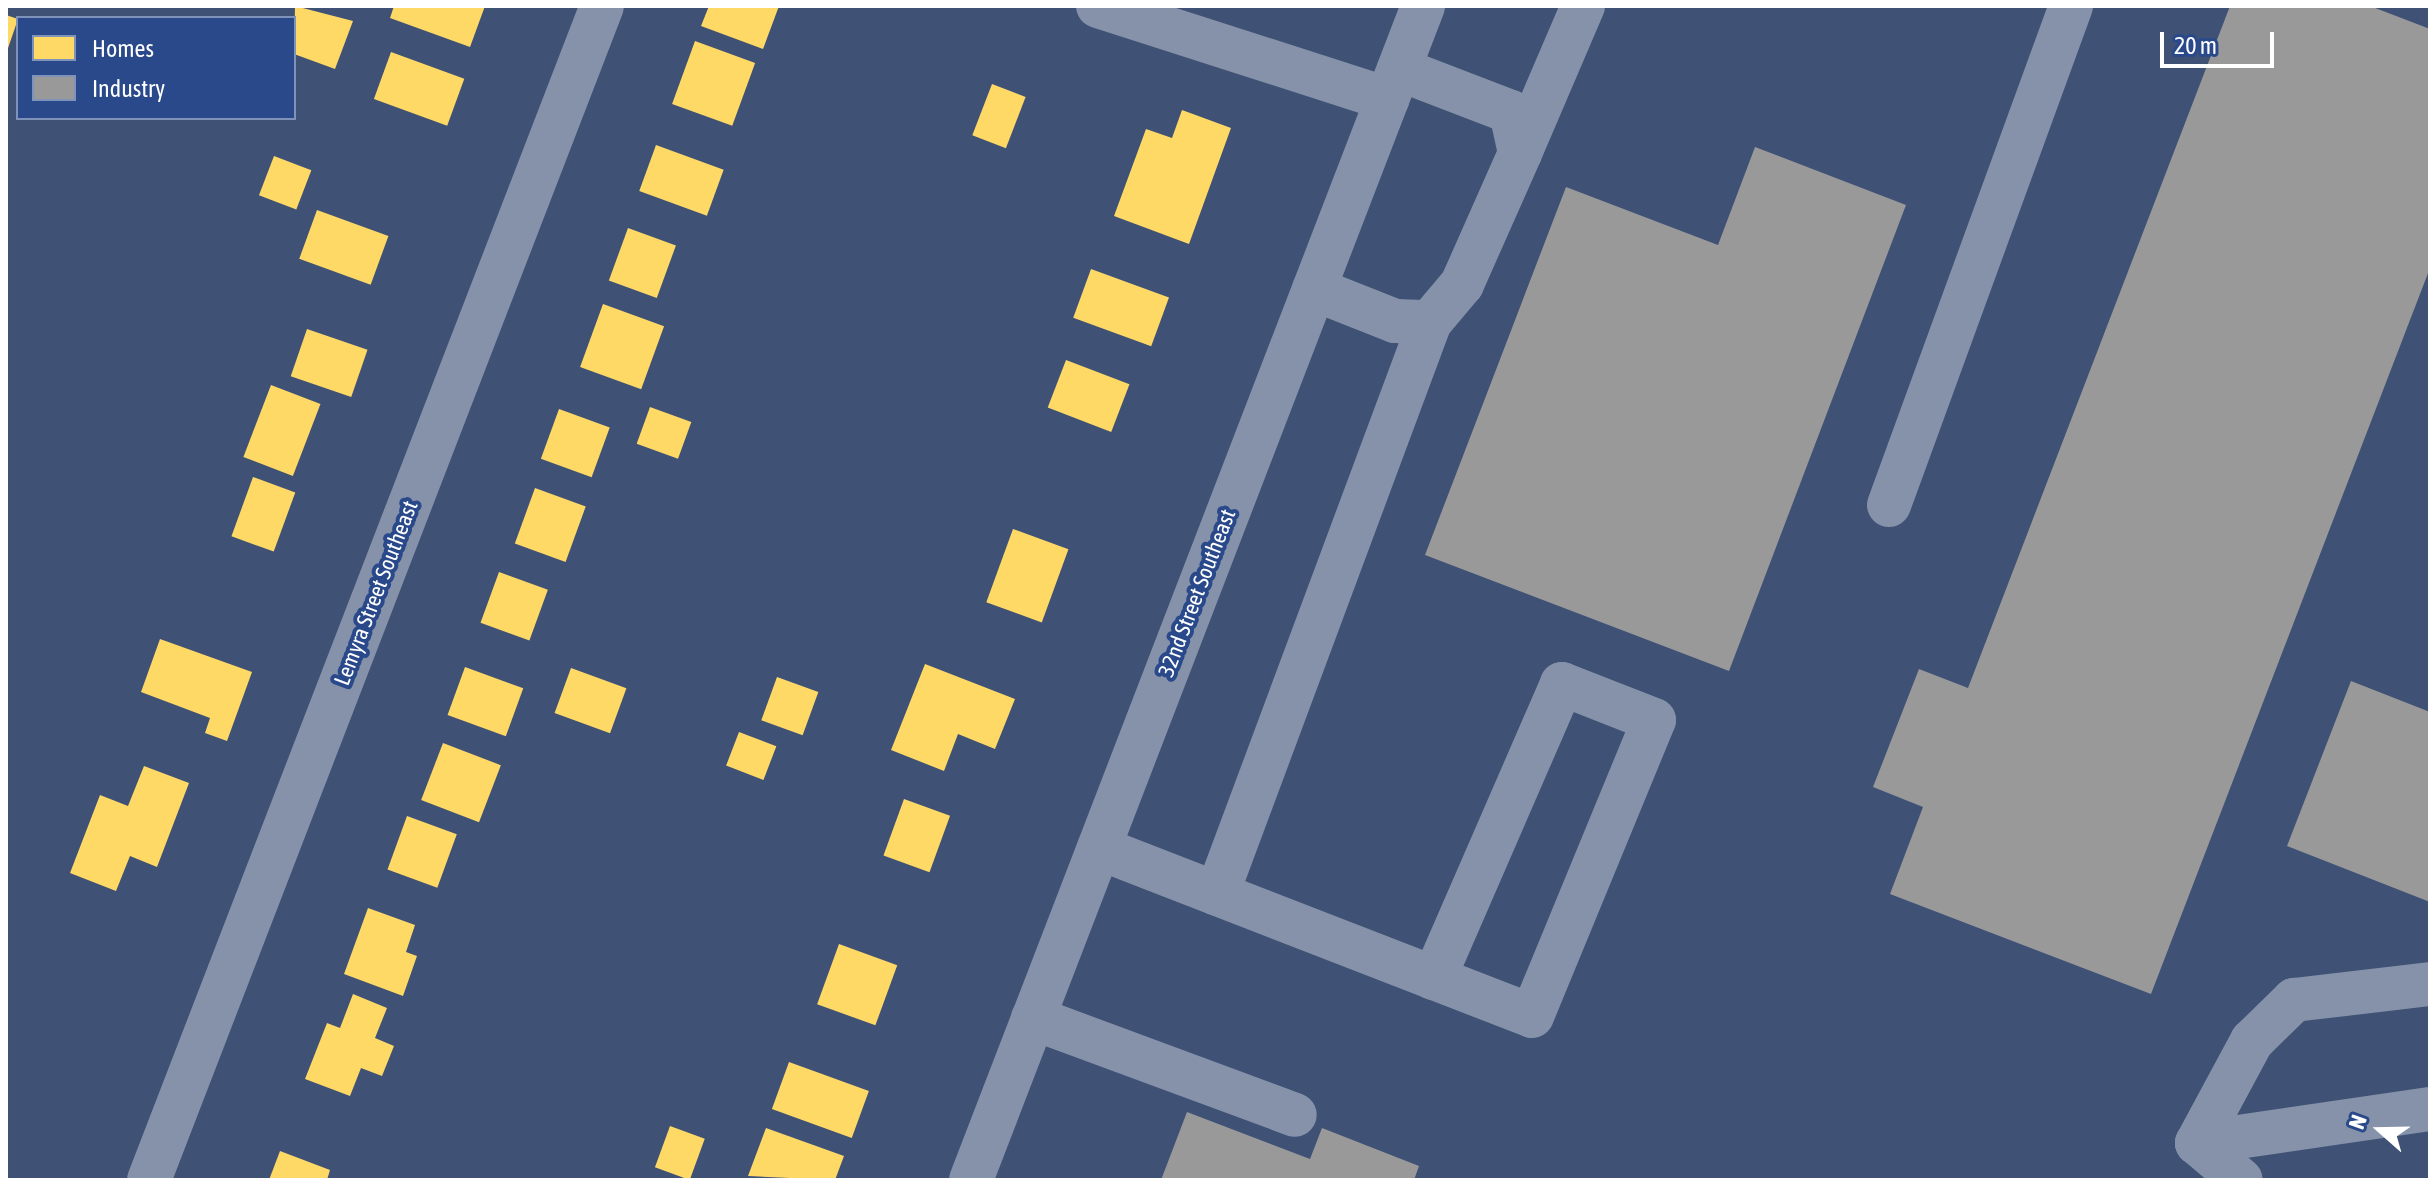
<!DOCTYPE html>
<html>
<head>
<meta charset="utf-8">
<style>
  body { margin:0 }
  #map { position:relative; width:2436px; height:1186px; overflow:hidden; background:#3f5175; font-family:"Asap Condensed",sans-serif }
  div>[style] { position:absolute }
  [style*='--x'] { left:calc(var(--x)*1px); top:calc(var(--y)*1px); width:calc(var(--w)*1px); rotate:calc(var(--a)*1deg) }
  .homes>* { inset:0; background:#ffd966; transform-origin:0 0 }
  .industry>* { inset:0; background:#999 }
  .minor>* { height:44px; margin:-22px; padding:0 22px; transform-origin:22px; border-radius:22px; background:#8692a9 }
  span { translate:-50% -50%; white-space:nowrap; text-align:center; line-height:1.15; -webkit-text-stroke:8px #29498b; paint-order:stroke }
  .street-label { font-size:22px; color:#fff }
  .frame { position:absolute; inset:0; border:8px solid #fff; pointer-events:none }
  .legend { position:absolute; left:16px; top:16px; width:280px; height:104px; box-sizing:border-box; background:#29498b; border:2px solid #7f92b9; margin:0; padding:10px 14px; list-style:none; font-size:24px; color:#fff }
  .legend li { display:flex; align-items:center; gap:16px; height:40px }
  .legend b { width:40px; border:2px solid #7f92b9 }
  .north { position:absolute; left:2340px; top:1090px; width:80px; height:80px; -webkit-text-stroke:6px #29498b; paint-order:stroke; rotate:290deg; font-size:22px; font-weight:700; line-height:32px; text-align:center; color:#fff }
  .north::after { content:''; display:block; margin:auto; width:28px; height:36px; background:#fff; clip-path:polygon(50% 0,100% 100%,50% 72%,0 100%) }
  .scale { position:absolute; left:2160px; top:32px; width:114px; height:36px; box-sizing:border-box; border:4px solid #fff; border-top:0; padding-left:10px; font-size:24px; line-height:28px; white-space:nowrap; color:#fff; -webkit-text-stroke:6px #29498b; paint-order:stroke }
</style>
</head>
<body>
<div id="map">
  <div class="homes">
    <i style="clip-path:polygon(295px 6px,353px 21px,335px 69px,294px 54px)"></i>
    <i style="clip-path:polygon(394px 6px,485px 6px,470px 47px,390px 18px)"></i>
    <i style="clip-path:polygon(709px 6px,779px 6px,763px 49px,701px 26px)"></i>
    <i style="clip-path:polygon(6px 15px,18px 19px,6px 54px)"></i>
    <i style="left:695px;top:41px;width:64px;height:67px;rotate:20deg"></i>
    <i style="left:391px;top:52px;width:78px;height:50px;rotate:20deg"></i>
    <i style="left:992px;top:84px;width:36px;height:55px;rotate:21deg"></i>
    <i style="clip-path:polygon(1182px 110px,1231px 128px,1189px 244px,1114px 216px,1146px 129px,1172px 138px)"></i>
    <i style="left:656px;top:145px;width:72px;height:49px;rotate:20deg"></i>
    <i style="left:274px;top:156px;width:40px;height:42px;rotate:21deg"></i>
    <i style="left:317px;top:210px;width:76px;height:52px;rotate:20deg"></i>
    <i style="left:628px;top:228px;width:51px;height:56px;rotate:20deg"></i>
    <i style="left:1091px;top:269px;width:83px;height:52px;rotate:20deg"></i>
    <i style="left:603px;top:304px;width:65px;height:67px;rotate:20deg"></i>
    <i style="left:307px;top:329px;width:64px;height:50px;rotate:19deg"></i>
    <i style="left:1066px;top:360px;width:68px;height:51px;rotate:21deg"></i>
    <i style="left:271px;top:385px;width:53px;height:77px;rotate:21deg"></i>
    <i style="left:650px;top:407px;width:44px;height:39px;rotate:20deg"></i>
    <i style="left:559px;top:409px;width:54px;height:53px;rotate:20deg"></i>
    <i style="left:253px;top:477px;width:45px;height:63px;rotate:20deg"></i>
    <i style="left:535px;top:488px;width:54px;height:59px;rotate:20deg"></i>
    <i style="left:1013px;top:529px;width:59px;height:78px;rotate:20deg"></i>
    <i style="left:499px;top:572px;width:52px;height:54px;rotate:20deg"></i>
    <i style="clip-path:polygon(160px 639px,252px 672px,227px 741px,205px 733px,210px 718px,141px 692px)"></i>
    <i style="clip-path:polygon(925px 664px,1015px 699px,995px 749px,958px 734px,944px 771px,891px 750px)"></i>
    <i style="left:465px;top:667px;width:62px;height:51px;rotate:20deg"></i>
    <i style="left:571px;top:668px;width:59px;height:48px;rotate:20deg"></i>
    <i style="left:777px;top:677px;width:44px;height:46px;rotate:20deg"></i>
    <i style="left:739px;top:732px;width:40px;height:36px;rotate:21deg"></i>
    <i style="left:443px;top:743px;width:62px;height:61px;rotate:21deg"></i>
    <i style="clip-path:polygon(144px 766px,189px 783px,157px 867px,130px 856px,116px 891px,70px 873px,100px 795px,128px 806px)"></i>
    <i style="left:904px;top:799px;width:49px;height:60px;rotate:20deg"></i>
    <i style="left:407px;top:816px;width:53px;height:57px;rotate:20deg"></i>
    <i style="clip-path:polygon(368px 908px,415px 925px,406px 952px,417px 956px,403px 996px,344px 974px)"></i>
    <i style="left:839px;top:944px;width:62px;height:64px;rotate:20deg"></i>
    <i style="clip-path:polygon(353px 994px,387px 1008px,375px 1038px,394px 1046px,382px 1076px,361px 1068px,350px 1096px,305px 1079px,327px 1023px,340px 1028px)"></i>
    <i style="left:789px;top:1062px;width:85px;height:50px;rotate:20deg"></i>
    <i style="left:670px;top:1126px;width:37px;height:44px;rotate:20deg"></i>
    <i style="clip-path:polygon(766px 1128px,844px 1156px,835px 1180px,748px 1176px)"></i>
    <i style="clip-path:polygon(280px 1151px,330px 1170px,327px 1180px,269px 1180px)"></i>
  </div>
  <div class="industry">
    <i style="clip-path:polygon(2230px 6px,2370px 6px,2430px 29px,2430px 268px,2151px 994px,1890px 894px,1923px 807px,1873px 787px,1919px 669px,1968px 688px)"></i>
    <i style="clip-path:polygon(1755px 147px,1906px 205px,1729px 671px,1425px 555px,1566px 187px,1718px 245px)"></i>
    <i style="clip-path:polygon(2351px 681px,2430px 712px,2430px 902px,2287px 846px)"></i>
    <i style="clip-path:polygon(1187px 1112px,1310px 1159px,1322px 1128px,1419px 1166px,1414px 1180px,1161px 1180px)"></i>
  </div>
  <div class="minor">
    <i style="--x:1098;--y:6;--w:304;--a:17.8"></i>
    <i style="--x:1520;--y:153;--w:160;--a:-66.8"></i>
    <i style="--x:1314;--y:289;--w:87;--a:21.6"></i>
    <i style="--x:1395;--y:321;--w:35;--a:2"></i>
    <i style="--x:1430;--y:322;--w:50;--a:-49.9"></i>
    <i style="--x:1462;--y:284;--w:143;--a:-66.1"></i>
    <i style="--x:1520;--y:153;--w:42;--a:-102.4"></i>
    <i style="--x:1511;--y:112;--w:120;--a:-159"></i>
    <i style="--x:1889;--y:505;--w:531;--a:-69.96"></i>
    <i style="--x:1099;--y:848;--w:464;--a:21.2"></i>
    <i style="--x:1532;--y:1016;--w:320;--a:-67.6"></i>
    <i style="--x:1654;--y:720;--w:99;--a:-158.6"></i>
    <i style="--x:1562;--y:684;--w:321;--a:113.5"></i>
    <i style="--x:1217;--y:894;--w:610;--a:-69.58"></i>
    <i style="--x:1033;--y:1018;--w:279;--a:20.3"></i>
    <i style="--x:2197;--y:1143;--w:116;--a:-61.7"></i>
    <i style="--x:2252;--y:1041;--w:59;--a:-44.3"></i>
    <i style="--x:2294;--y:1000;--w:137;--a:-6.7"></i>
    <i style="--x:2197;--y:1143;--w:235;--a:-8.3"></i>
    <i style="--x:2197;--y:1143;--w:57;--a:40.1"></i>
    <i style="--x:149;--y:1180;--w:1258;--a:-68.9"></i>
    <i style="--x:971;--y:1180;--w:1258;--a:-68.94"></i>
  </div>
  <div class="street-label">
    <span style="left:376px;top:593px;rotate:-69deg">Lemyra Street Southeast</span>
    <span style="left:1197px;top:593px;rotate:-69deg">32nd Street Southeast</span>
  </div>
  <div class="frame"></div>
  <ul class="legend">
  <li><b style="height:22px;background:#ffd966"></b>Homes</li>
  <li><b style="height:22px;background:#999"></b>Industry</li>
  </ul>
  <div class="north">N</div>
  <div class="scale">20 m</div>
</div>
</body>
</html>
